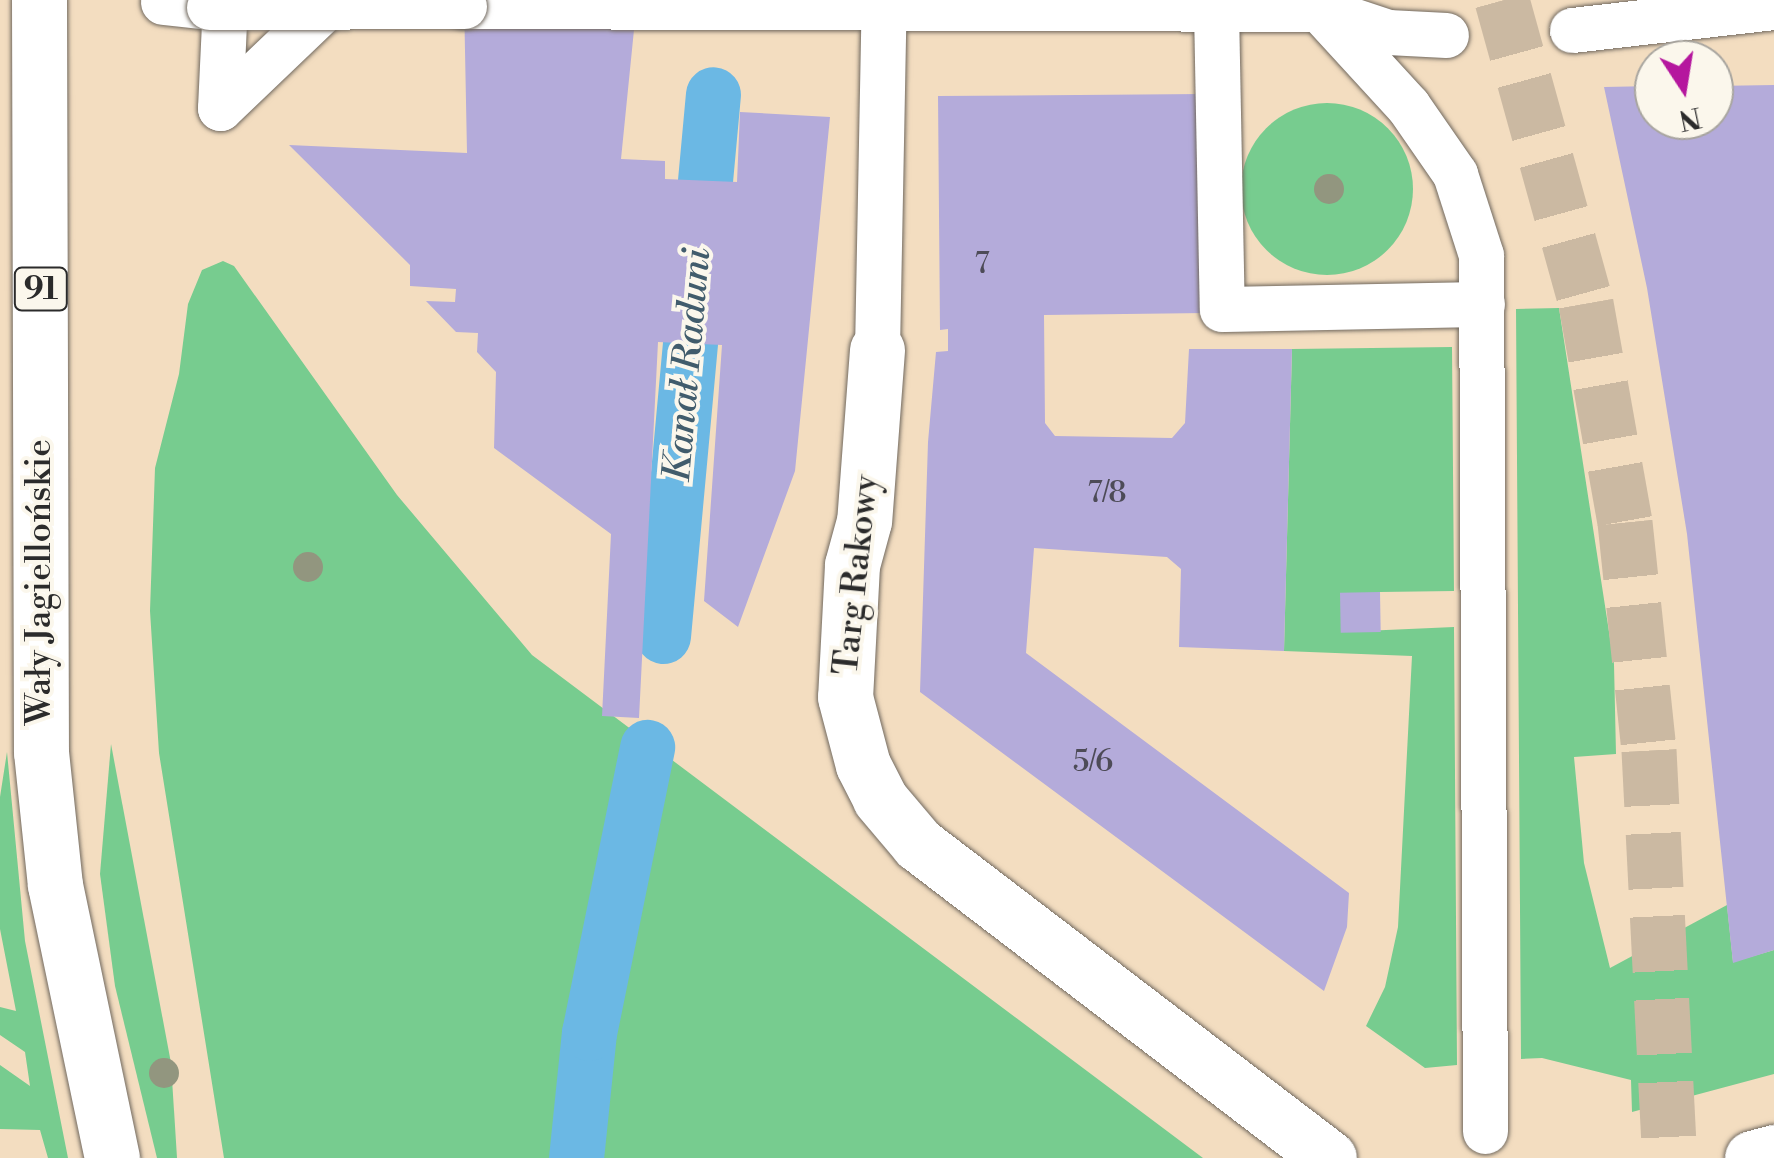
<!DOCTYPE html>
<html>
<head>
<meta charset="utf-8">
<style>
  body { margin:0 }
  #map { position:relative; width:1774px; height:1158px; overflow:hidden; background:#f3ddc0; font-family:"Libre Bodoni",serif }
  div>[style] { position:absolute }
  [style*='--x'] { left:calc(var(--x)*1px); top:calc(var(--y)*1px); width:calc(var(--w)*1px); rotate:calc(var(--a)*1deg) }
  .green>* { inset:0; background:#77cc8f }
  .round { border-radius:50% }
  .canal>* { height:55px; margin:-27.5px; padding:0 27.5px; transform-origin:27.5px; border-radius:27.5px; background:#6bb8e4 }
  .building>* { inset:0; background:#b4abda; transform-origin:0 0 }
  .tertiary-tunnel>* { height:55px; margin-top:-27.5px; transform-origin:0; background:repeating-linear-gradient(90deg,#cbb9a2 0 55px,transparent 0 83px) }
  .roads { filter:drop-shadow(0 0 2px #71695f) drop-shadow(0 0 2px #71695f) }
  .pedestrian>* { height:45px; margin:-22.5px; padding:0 22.5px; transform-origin:22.5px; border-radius:22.5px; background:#fff }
  .minor>* { height:55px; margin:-27.5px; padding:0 27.5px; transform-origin:27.5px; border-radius:27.5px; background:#fff }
  .primary>* { height:55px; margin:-27.5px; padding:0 27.5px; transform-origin:27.5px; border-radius:27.5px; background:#fff }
  .bridges { filter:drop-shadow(0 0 2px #71695f) drop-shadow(0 0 2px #71695f) }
  .pedestrian-bridge>* { height:45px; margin:-22.5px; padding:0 22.5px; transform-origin:22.5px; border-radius:22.5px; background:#fff }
  .secondary-bridge>* { height:55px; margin:-27.5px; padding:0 27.5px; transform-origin:27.5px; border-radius:27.5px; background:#fff }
  .trees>* { width:30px; height:30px; margin:-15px; border-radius:50%; background:#92967f }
  span { translate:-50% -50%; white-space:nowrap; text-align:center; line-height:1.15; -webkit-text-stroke:8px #fbf7ec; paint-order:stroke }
  .number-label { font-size:30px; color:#4d4b57 }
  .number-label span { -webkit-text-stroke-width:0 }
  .shield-label span { padding:2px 8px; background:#fbf7ec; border:2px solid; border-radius:8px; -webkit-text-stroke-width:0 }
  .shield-label { font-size:32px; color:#2b2b2b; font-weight:700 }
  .street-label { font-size:35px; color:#2b2b2b }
  .water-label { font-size:38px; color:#415c6c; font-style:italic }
  .north { position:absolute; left:1634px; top:40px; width:100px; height:100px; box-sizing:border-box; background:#fbf7ec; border:2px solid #a8a59f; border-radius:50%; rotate:168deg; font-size:28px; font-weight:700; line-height:40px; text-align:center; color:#2b2b2b }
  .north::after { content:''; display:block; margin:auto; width:35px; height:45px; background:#b5179e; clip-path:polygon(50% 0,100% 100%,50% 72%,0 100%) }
</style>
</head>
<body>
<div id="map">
  <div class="green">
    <i class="round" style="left:1241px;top:103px;width:172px;height:172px"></i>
    <i style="clip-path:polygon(223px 261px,234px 266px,397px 495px,532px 655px,1203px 1158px,224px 1158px,159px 753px,150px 611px,155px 468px,179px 374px,188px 304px,202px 270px)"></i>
    <i style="clip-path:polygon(1559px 308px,1614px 664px,1616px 754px,1574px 757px,1584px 863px,1610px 968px,1727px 905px,1733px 962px,1774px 950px,1774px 1074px,1632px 1112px,1631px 1080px,1542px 1058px,1521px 1059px,1516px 309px)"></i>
    <i style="clip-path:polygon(1452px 347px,1454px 591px,1380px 592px,1341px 632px,1454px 627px,1457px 1065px,1425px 1068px,1366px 1026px,1385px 987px,1398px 927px,1412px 656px,1284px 651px,1292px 349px)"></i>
    <i style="clip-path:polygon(111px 744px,171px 1063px,177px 1158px,157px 1158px,115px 986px,100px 874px)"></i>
    <i style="clip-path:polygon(7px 752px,25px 941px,68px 1158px,48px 1158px,40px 1130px,0 1129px,0 1065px,30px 1086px,25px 1052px,0 1035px,0 1007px,16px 1011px,0 929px,0 797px)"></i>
  </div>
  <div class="canal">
    <i style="--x:663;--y:636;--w:544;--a:-84.73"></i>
    <i style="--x:576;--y:1158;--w:126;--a:-84.1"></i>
    <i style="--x:589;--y:1033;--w:292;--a:-78.5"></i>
  </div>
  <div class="building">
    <i style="clip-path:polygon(464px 0,637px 0,621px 159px,665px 161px,665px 179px,737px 182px,740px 112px,830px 117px,795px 471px,738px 627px,704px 601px,722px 345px,658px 342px,639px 718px,602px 716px,611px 534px,494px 448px,496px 372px,477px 352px,478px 333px,456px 332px,426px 301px,455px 302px,456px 289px,410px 286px,410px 265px,289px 145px,467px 153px)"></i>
    <i style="clip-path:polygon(1774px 85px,1774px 950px,1733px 963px,1687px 534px,1647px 288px,1604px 87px,1654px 86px,1654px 120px,1714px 120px,1714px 86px)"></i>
    <i style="clip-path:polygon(1202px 94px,1206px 313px,1044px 315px,1045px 423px,1055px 436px,1172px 438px,1185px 423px,1189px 349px,1292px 349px,1284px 651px,1179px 647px,1181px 569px,1167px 557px,1034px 548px,1026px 653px,1349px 893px,1347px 927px,1324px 991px,920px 692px,928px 442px,936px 352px,948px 351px,948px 329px,940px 330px,938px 96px)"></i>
    <i style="left:1380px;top:592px;width:40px;height:40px;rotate:89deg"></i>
  </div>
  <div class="tertiary-tunnel">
    <i style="--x:1502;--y:0;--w:314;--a:74.5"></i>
    <i style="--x:1586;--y:303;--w:222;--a:79.9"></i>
    <i style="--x:1625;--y:522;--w:229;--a:84"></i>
    <i style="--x:1649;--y:750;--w:409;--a:87.1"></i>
  </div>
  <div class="roads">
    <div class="pedestrian">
      <i style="--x:163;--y:2;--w:46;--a:6.2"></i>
      <i style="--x:464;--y:6;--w:855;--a:0.2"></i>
      <i style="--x:1319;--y:9;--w:73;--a:18.4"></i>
      <i style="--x:1388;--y:32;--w:58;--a:3"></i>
      <i style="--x:1216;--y:9;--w:300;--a:88.9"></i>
      <i style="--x:1222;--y:309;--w:260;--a:-1.1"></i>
      <i style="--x:1319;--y:9;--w:132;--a:47.5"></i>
      <i style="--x:1408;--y:106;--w:83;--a:55.3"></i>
      <i style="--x:1455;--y:174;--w:85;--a:72.2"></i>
      <i style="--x:1481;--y:255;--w:876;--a:89.74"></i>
      <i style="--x:1572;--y:30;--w:203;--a:-6.5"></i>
      <i style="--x:220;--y:108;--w:156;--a:-43.7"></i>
      <i style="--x:220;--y:108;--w:108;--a:-87.3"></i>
      <i style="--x:877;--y:350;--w:350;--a:-88.9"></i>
    </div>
    <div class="minor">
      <i style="--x:877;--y:350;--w:171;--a:94.3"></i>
      <i style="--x:864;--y:521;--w:46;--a:105.3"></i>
      <i style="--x:852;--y:565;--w:132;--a:93"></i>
      <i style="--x:845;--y:697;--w:70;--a:75.2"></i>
      <i style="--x:863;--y:765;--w:38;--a:63"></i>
      <i style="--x:880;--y:799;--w:59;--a:49.8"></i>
      <i style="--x:918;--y:844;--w:517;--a:37.38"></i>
    </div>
    <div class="primary">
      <i style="--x:39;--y:0;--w:752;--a:89.85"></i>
      <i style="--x:41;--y:752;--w:134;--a:84"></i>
      <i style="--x:55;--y:885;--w:279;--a:78.2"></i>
    </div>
  </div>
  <div class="bridges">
    <div class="pedestrian-bridge">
      <i style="--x:209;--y:7;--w:255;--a:-0.2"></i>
    </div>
    <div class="secondary-bridge">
      <i style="--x:1752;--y:1158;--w:23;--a:-15"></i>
    </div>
  </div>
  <div class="trees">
    <i style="left:1329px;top:189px"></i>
    <i style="left:308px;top:567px"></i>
    <i style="left:164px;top:1073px"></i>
  </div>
  <div class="number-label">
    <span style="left:982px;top:264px">7</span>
    <span style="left:1107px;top:493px">7/8</span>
    <span style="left:1093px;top:762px">5/6</span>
  </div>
  <div class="shield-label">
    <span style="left:41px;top:289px">91</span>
  </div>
  <div class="street-label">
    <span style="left:857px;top:575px;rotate:-84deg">Targ Rakowy</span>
    <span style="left:40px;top:582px;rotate:-90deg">Wały Jagiellońskie</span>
  </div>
  <div class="water-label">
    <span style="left:688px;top:365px;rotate:-85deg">Kanał Raduni</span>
  </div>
  <div class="north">N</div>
</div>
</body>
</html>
